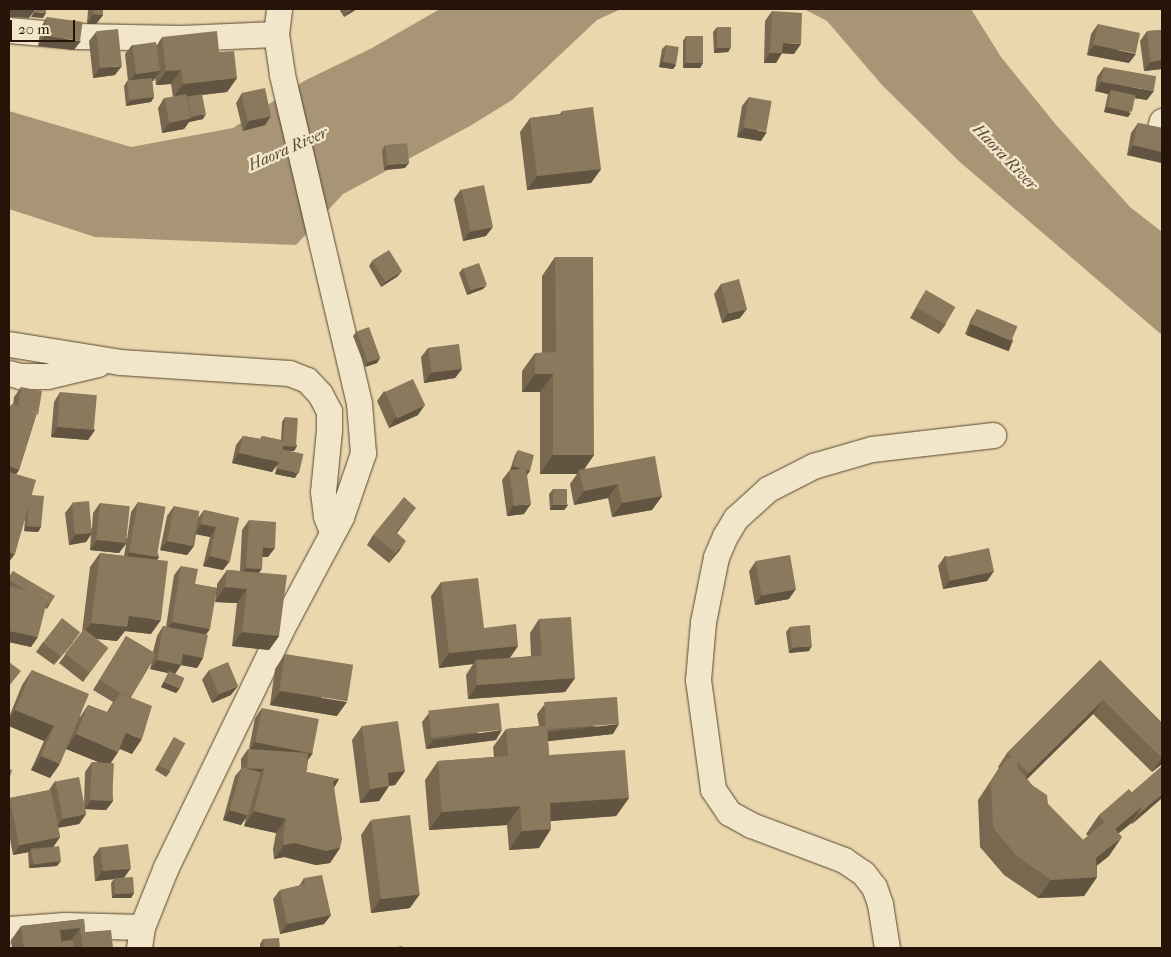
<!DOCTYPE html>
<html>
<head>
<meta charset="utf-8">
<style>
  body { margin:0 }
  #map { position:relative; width:1171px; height:957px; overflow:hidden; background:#ead7ad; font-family:"IM FELL French Canon",serif }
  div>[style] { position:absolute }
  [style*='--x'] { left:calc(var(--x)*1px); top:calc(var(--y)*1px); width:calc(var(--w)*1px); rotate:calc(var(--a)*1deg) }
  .water>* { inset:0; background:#a79575 }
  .roads { filter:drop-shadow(0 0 1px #564530) drop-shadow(0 0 1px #564530) }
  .street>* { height:25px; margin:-12.5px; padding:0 12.5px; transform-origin:12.5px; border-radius:12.5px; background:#f1e5ca }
  .wall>* { inset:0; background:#786850 }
  .shaded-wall>* { inset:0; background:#615541; transform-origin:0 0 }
  .building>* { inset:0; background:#8b795d; transform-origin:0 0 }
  span { translate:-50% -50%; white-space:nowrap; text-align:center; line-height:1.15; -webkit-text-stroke:5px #f1e5ca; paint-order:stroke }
  .water-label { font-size:16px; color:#594833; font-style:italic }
  .frame { position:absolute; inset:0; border:10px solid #251407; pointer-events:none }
  .scale { position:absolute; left:10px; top:20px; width:65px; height:22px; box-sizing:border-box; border:2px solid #251407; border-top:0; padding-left:6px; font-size:15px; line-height:18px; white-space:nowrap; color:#251407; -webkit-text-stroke:4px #f1e5ca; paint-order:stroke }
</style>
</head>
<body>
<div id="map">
  <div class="water">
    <i style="clip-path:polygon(440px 9px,621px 9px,597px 20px,512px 100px,470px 126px,343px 194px,296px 245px,95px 237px,9px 209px,9px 111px,131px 147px,233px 128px,304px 81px,372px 48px)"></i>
    <i style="clip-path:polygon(804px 9px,971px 9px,1001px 57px,1057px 126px,1130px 207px,1162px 232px,1162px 335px,961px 163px,882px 85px,827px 21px)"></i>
  </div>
  <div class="roads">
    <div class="street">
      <i style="--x:9;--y:30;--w:69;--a:5"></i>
      <i style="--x:78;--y:36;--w:103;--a:1.1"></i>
      <i style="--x:181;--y:38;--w:95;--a:-2.4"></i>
      <i style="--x:1162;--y:121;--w:14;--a:107"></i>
      <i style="--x:1158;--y:134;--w:4;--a:14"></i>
      <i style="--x:9;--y:344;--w:112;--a:9.2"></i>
      <i style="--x:120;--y:362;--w:169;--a:3.7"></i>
      <i style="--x:289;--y:373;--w:19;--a:21"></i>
      <i style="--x:307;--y:380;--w:19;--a:47"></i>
      <i style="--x:320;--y:394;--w:19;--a:62"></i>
      <i style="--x:329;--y:411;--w:19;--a:90"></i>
      <i style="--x:329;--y:430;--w:62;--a:95.5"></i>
      <i style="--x:323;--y:492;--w:24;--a:83"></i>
      <i style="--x:326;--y:516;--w:17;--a:69"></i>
      <i style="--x:9;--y:373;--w:11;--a:15"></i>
      <i style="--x:20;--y:376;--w:27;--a:0"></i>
      <i style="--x:47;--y:376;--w:52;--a:-13.2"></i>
      <i style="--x:9;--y:929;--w:56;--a:-4.1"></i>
      <i style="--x:65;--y:925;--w:77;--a:1.5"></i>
      <i style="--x:139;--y:948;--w:21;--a:-82"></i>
      <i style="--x:142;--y:927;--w:65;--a:-68.2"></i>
      <i style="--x:166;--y:867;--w:275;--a:-64.1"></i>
      <i style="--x:286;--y:620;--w:117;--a:-61.9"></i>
      <i style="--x:341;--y:517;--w:68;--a:-71"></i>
      <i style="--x:363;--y:453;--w:50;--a:-94.6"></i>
      <i style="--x:359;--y:403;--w:338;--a:-103.2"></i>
      <i style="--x:282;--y:74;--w:40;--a:-98.5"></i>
      <i style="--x:276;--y:34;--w:25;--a:-83"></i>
      <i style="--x:887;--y:948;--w:45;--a:-99"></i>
      <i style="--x:880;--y:904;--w:18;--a:-109"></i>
      <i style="--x:874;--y:887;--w:18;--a:-128"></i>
      <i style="--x:863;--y:873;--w:23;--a:-146"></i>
      <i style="--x:844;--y:860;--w:99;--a:-159.4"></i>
      <i style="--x:751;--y:825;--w:25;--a:-151"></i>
      <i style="--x:729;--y:813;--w:29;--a:-124"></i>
      <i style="--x:713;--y:789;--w:110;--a:-97.8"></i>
      <i style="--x:698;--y:680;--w:58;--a:-85.1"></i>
      <i style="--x:703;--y:622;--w:66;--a:-78.7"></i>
      <i style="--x:716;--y:557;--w:23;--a:-67"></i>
      <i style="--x:725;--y:536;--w:21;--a:-59"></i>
      <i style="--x:736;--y:518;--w:43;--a:-42.2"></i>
      <i style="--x:768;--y:489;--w:51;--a:-27.1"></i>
      <i style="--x:813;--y:466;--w:61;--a:-16.1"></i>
      <i style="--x:872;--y:449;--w:122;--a:-6.6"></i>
    </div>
  </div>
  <div class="wall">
    <i style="clip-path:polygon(88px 9px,103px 9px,103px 15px,96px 24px,87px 24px)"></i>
    <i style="clip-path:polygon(339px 9px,357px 9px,344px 17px)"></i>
    <i style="clip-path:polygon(772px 11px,794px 54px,782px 53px,776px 63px,764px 63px,765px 21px)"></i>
    <i style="clip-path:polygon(47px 17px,74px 50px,38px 46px,41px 27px)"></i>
    <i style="clip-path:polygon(1098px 24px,1129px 63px,1087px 55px,1091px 34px)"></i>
    <i style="clip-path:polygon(717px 27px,731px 47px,728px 52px,714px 53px,713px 32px)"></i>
    <i style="clip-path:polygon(1162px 30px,1162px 69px,1144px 71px,1140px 41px,1147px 31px)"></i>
    <i style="clip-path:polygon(96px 32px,115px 75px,93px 78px,89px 41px)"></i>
    <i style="clip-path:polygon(686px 36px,703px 63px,700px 68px,683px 68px,683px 41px)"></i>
    <i style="clip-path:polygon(162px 37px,219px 52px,237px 78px,227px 92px,202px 95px,203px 119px,189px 122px,184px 129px,162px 133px,158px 108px,164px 98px,173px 97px,171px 84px,156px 85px,155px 78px,153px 81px,152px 81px,154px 97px,151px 102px,126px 106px,124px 86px,127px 81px,128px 81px,125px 54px,132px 45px,157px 45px)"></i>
    <i style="clip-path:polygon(666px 45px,676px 65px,673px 69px,659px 67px,662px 49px)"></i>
    <i style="clip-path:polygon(1104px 67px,1147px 100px,1134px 98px,1128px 117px,1104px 112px,1108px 94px,1095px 91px,1097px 77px)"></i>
    <i style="clip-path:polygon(242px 93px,271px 116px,265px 125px,243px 131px,236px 103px)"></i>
    <i style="clip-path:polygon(749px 97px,761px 141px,737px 137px,742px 106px)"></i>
    <i style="clip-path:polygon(562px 111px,601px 169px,591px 183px,527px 190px,520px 132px,530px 118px,560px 114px)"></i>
    <i style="clip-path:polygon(1138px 123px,1162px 128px,1162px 163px,1127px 155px,1131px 133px)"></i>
    <i style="clip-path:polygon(385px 145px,405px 168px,384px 170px,382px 150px)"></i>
    <i style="clip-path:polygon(461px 189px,486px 236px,463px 241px,454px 199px)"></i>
    <i style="clip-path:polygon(555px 257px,594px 455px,584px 469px,662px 496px,652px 510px,612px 517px,608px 498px,574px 505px,570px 484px,577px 474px,540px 474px,540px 392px,522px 392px,522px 371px,535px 353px,542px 353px,542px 276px)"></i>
    <i style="clip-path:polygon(372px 261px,398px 276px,381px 287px,369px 266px)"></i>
    <i style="clip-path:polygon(463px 268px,483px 289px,467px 295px,459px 273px)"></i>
    <i style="clip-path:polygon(721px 284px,740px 318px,722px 323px,714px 294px)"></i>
    <i style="clip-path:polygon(926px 290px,946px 324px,939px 334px,910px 318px,920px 300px)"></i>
    <i style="clip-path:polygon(977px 309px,1013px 340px,1006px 350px,965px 334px,971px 319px)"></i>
    <i style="clip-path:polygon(357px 331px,380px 358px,377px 363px,365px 367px,353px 336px)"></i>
    <i style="clip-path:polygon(428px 348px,462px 369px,455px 378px,424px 383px,421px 357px)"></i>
    <i style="clip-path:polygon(21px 387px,35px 419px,19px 470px,16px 474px,32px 495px,41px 527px,38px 532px,24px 531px,25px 519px,9px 562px,9px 408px,12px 404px,13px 405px,14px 397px)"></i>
    <i style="clip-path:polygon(384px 391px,418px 415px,389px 428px,377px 401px)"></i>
    <i style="clip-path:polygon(60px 392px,95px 430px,88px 440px,51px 437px,54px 402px)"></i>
    <i style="clip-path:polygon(285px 417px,297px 446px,294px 451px,291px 451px,295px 478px,275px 474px,277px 465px,272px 472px,232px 463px,236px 445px,243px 436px,260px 439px,262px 436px,281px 440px,282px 422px)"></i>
    <i style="clip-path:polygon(518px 450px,530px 471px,527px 475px,524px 514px,507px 516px,502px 480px,509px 471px,510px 470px,515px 455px)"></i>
    <i style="clip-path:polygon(553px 489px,568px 505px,564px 510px,550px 510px,549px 494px)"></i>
    <i style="clip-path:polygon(138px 502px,159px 557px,157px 560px,151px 634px,125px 631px,117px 641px,96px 639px,108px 648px,83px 682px,59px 663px,82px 632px,90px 567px,100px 553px,124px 556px,126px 544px,119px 553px,90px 550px,91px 534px,86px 542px,69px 545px,65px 513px,72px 504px,92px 529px,93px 513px,100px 503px,127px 539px,131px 512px)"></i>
    <i style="clip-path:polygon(174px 506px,199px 517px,204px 510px,239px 518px,223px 570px,203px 566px,210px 537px,196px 534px,194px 546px,187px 555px,160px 550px,167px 516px)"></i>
    <i style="clip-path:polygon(409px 517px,397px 533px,400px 550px,389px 563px,367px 545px,373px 535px)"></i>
    <i style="clip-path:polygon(249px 520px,268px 557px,262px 557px,259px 573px,279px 636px,269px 650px,232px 646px,237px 603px,215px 602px,216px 594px,206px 635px,203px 658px,197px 668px,181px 665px,175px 673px,180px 688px,176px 693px,161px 687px,168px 673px,150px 669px,152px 662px,131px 697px,132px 754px,120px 749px,118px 752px,111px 763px,113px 801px,106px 810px,85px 809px,86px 814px,79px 824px,58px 828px,60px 837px,54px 846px,57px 866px,29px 868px,28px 853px,29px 852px,13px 855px,9px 834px,9px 800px,10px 798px,49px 790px,55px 781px,84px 807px,85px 772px,92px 762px,99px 762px,66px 749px,50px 778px,31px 770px,44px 741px,9px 726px,9px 717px,22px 685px,32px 670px,80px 717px,88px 705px,107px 712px,113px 702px,93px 690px,120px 646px,126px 636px,153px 652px,157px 636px,163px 626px,166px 627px,174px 575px,181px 566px,195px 584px,217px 588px,217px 584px,227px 570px,240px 571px,242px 530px)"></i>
    <i style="clip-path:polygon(945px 556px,994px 571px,987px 581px,943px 589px,938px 566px)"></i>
    <i style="clip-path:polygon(756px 561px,789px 599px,755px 605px,749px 571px)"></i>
    <i style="clip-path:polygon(13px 571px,50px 604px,47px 609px,45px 608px,31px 647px,9px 642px,9px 577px)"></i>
    <i style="clip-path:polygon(441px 582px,484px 628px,518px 646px,510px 658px,531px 656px,530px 633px,539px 619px,575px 678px,565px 692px,468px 699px,466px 675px,473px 664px,439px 668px,431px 596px)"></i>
    <i style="clip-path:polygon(790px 627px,809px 651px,789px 653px,786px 632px)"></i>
    <i style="clip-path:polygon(43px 642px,73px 642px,54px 665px,36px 652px)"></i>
    <i style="clip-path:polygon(285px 654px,337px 716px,270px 705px,275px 669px)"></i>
    <i style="clip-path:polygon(1100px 660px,1162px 723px,1162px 764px,1152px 772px,1093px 714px,1027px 779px,1048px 804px,1083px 840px,1088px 836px,1086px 834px,1099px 815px,1132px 792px,1162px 798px,1132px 824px,1131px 823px,1119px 833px,1109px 856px,1097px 865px,1097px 877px,1084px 896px,1038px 898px,1004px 875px,980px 847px,978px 800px,999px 768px,998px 767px,1007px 753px)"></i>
    <i style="clip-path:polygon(209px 670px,231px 695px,212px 703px,202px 680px)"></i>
    <i style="clip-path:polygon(544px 705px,613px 734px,548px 741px,549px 755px,629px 798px,616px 816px,551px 821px,539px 848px,509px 850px,507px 825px,429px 830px,425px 780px,438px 761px,494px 757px,493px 747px,506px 729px,539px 726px,537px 714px)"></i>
    <i style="clip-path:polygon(262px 708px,308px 761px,306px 772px,339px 779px,334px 788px,340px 848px,330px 863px,316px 865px,284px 857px,274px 859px,273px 849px,276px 833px,244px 826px,246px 818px,241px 825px,223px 820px,235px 776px,241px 769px,241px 759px,248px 749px,249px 749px,255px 718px)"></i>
    <i style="clip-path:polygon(429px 713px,496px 740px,426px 749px,422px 722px)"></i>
    <i style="clip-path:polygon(362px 726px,405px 771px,395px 785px,389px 786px,379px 801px,360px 803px,352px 740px)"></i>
    <i style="clip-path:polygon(174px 737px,170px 772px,166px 777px,155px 770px)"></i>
    <i style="clip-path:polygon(371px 820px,410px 908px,371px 913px,361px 835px)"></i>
    <i style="clip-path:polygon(100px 847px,124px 878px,134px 893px,131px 898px,112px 898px,111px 883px,114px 879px,95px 881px,93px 857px)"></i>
    <i style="clip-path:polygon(304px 878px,331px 915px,324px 924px,280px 934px,273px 899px,280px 890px,299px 886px)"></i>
    <i style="clip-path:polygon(84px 919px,85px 932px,113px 948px,12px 948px,11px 940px,21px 926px)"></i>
    <i style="clip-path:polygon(263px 939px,280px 948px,260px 948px,260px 944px)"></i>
  </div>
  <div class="shaded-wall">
    <i style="clip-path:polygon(9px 9px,36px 9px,29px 18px,9px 17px)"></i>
    <i style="clip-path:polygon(353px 9px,357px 9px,344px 17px,348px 12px)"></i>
    <i style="clip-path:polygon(34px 12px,46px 13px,43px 18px,31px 17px)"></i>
    <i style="clip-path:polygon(93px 14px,103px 15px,96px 24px,87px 24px)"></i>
    <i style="clip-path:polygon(45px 36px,81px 41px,74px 50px,38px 46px)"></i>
    <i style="clip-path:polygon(783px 43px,801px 44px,794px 54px,776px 53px)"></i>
    <i style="clip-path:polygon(1094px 45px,1136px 54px,1129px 63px,1087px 55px)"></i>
    <i style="clip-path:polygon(731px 47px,728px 52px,714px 53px,717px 48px)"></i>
    <i style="clip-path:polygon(770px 53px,782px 53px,776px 63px,764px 63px)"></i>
    <i style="clip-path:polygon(1162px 60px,1162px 69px,1144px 71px,1150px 62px)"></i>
    <i style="clip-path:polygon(662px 62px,676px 65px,673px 69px,659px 67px)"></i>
    <i style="clip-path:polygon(686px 63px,703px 63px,700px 68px,683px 68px)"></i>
    <i style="clip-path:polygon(122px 66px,115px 75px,93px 78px,100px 68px)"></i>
    <i style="clip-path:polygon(181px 70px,171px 84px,156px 85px,166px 71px)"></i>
    <i style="clip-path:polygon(160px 71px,153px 81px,128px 84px,135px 74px)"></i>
    <i style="clip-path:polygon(237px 78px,227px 92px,173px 98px,183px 84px)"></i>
    <i style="clip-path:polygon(1101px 82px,1154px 91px,1147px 100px,1110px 94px,1111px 90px,1108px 94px,1095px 91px)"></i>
    <i style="clip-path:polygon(154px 97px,151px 102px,126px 106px,130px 101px)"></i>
    <i style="clip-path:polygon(1107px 107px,1131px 113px,1128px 117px,1104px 112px)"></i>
    <i style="clip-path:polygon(206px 114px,203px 119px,189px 122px,184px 129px,162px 133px,169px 123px)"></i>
    <i style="clip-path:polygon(271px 116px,265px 125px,243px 131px,249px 121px)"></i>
    <i style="clip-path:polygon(744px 128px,767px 132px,761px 141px,737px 137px)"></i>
    <i style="clip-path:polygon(1133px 145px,1162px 152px,1162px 163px,1127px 155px)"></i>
    <i style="clip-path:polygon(409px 163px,405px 168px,384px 170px,387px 165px)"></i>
    <i style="clip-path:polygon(601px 169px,591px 183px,527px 190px,537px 176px)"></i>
    <i style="clip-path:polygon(493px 227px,486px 236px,463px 241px,470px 231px)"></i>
    <i style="clip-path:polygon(402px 271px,398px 276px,381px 287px,385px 282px)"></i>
    <i style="clip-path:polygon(487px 285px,483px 289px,467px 295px,471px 290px)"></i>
    <i style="clip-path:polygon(747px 309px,740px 318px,722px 323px,728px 313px)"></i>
    <i style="left:971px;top:324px;width:45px;height:12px;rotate:21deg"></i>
    <i style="clip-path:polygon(380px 358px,377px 363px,365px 367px,368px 362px)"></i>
    <i style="clip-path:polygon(462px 369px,455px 378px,424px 383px,431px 373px)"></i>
    <i style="clip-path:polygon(535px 374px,553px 374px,540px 392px,522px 392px)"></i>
    <i style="clip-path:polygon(425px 405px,418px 415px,389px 428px,395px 418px)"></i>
    <i style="clip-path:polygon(58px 427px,95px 430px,88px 440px,51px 437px)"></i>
    <i style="clip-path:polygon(284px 446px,297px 446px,294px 451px,282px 451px,282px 449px,281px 451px)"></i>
    <i style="clip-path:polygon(239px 453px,279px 462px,272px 472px,232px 463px)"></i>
    <i style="clip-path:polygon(553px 455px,594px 455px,581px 474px,579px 470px,577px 474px,540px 474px)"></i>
    <i style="clip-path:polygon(9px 466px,19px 470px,9px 484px)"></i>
    <i style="clip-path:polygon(513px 466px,530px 471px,526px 476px,510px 471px)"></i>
    <i style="clip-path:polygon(278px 469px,298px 473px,295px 478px,275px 474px)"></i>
    <i style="clip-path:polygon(618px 484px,608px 498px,574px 505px,584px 491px)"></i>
    <i style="clip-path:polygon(662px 496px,652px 510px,612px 517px,622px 503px)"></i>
    <i style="clip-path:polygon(531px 504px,524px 514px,507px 516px,513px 506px)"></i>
    <i style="clip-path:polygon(553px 505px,568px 505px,564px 510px,550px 510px)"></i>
    <i style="clip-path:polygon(416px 508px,409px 517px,389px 542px,396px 532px)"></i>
    <i style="clip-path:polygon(201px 524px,216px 527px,210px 537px,195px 534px)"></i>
    <i style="clip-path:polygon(27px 526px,41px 527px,38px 532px,24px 531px)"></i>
    <i style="clip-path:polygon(92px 533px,86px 542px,69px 545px,75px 535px)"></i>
    <i style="clip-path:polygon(97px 540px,126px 543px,119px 553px,90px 550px)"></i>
    <i style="clip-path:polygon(167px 541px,194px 546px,187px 555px,160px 550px)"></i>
    <i style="clip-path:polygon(406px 541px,400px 550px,389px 563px,396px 553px)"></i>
    <i style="clip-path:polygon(263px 547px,275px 548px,268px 557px,256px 556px)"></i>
    <i style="clip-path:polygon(9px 552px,15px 554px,9px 562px)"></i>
    <i style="clip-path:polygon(130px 552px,159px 557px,152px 567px,123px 562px)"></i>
    <i style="clip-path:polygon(210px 556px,230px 561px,223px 570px,203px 566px)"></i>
    <i style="clip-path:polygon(246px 568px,262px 569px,255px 578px,240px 577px)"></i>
    <i style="clip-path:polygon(994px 571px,987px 581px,943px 589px,950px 580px)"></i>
    <i style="clip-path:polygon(225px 587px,247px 589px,237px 603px,215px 602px)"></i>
    <i style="clip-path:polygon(796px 589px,789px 599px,755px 605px,762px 595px)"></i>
    <i style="clip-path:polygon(129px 616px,161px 620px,151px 634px,125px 631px,117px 641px,81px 637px,91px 623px)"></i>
    <i style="clip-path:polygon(172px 622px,210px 629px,203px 639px,165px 632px)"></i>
    <i style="clip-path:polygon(9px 631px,38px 637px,31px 647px,9px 642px)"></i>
    <i style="clip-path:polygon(80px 632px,73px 642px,54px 665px,61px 656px)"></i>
    <i style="clip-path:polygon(242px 632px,279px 636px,269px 650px,232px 646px)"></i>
    <i style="clip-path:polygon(518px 646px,508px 660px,476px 660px,473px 664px,439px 668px,449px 653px)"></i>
    <i style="clip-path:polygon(812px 646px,809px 651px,789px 653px,792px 648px)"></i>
    <i style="clip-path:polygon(183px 654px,203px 658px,197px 668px,181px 665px,175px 674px,169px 671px,168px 673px,150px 669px,157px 660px)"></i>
    <i style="clip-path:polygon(575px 678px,565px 692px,468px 699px,477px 685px)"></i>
    <i style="clip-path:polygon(164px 682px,180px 688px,176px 693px,161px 687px)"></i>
    <i style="clip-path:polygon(238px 686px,231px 695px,212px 703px,219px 694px)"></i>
    <i style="clip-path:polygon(280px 691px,347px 702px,337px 716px,270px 705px)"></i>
    <i style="clip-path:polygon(1103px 700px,1093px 714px,1019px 787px,1029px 773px)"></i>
    <i style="clip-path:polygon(15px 710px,54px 726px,44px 741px,9px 726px,9px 720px)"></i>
    <i style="clip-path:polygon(619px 724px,613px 734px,541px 742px,547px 732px)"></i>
    <i style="clip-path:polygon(502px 730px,496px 740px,426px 749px,433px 740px)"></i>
    <i style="clip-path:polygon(126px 733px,142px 739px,132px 754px,116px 747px)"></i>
    <i style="clip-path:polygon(76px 734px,118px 752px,108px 766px,66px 749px)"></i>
    <i style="clip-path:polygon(255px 742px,313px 753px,306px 763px,249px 752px)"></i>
    <i style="clip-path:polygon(41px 756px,60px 764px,50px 778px,31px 770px)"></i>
    <i style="clip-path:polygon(1162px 758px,1162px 764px,1152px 772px)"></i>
    <i style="clip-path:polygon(247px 768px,263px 769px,256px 778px)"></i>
    <i style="clip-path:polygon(405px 771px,395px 785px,378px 787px,388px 773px)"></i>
    <i style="clip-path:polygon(339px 779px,330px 794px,333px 781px)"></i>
    <i style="clip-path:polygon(389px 786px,379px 801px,360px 803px,370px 789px)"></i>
    <i style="clip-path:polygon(1162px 794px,1162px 798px,1132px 824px,1139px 814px)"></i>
    <i style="clip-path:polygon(629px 798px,616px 816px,537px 822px,550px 803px)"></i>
    <i style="clip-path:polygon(91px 800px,113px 801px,106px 810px,84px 809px)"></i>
    <i style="clip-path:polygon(520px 806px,507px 825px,429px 830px,442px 812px)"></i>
    <i style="clip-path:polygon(1143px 806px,1130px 824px,1102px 847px,1115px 829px)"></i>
    <i style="clip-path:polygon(230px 810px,248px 815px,241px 825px,223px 820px)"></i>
    <i style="clip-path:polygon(254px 811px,286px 819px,276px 833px,244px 826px)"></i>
    <i style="clip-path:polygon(86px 814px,79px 824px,56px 828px,62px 819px)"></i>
    <i style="clip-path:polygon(551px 829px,539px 848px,509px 850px,522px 831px)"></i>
    <i style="clip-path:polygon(60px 837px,53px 847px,31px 848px,29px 852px,13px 855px,20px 845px)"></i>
    <i style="clip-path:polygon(1122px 837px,1109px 856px,1084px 876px,1096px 858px)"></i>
    <i style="clip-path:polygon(294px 843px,340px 848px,330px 863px,316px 865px,284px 857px,274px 859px,284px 845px)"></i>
    <i style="clip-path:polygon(61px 861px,57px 866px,29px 868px,33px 863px)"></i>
    <i style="clip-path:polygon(131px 868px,124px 878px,95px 881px,102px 871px)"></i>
    <i style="clip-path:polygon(1097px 877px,1084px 896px,1038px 898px,1051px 880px)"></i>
    <i style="clip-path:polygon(134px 893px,131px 898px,112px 898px,115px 894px)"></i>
    <i style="clip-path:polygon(420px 894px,410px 908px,371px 913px,381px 898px)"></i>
    <i style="clip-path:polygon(331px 915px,324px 924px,280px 934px,287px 924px)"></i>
    <i style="clip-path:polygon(80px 928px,70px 942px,57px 943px,60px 930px)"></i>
  </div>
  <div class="building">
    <i style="clip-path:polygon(36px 9px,46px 9px,46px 13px,34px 12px)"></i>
    <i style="clip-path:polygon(94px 9px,103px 9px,103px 15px,93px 14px)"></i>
    <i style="clip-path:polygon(345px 9px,353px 9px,348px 12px)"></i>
    <i style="clip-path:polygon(772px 11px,802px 13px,801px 44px,783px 43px,782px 53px,770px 53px)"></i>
    <i style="left:47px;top:17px;width:36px;height:19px;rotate:8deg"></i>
    <i style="left:1098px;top:24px;width:43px;height:21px;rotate:12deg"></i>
    <i style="left:717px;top:27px;width:14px;height:21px"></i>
    <i style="left:118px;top:29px;width:37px;height:22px;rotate:84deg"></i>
    <i style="clip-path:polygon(1162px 30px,1162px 60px,1150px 62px,1147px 31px)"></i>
    <i style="clip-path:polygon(217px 31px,219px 52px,234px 51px,237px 78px,183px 84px,181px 70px,166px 71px,162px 37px)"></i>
    <i style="left:686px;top:36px;width:17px;height:27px"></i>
    <i style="left:156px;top:42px;width:29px;height:24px;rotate:82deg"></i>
    <i style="left:666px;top:45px;width:13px;height:17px;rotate:9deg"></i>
    <i style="left:1104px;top:67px;width:53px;height:15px;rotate:10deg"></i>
    <i style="left:152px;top:78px;width:19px;height:25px;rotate:84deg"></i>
    <i style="left:265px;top:88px;width:29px;height:24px;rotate:78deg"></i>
    <i style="left:1111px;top:90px;width:25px;height:17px;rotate:12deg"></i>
    <i style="left:186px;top:94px;width:25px;height:22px;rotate:79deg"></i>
    <i style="left:202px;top:94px;width:20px;height:15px;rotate:79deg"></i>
    <i style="left:749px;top:97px;width:23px;height:31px;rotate:10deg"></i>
    <i style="clip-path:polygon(593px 107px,601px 169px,537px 176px,530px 118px,563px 114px,562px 111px)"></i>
    <i style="clip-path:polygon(1138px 123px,1162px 128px,1162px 152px,1133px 145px)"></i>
    <i style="left:407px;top:143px;width:20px;height:22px;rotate:84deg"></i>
    <i style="left:484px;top:185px;width:43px;height:23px;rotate:78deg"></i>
    <i style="left:389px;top:250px;width:25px;height:20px;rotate:58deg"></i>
    <i style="clip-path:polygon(555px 257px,593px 257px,594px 455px,553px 455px,553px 374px,535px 374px,535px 353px,556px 352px)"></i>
    <i style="left:479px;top:263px;width:23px;height:17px;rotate:70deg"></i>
    <i style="left:739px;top:279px;width:31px;height:19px;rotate:75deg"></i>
    <i style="left:926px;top:290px;width:34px;height:20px;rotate:30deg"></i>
    <i style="left:977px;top:309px;width:44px;height:16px;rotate:23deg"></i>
    <i style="left:369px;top:327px;width:33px;height:13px;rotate:70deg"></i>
    <i style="left:459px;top:344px;width:25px;height:31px;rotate:83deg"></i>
    <i style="left:413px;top:379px;width:29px;height:31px;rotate:65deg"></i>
    <i style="clip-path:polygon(21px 387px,42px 391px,38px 415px,37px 414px,37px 413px,18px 406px)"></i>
    <i style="left:60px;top:392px;width:37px;height:35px;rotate:5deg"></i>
    <i style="clip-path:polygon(12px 404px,37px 413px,19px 470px,9px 466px,9px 412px)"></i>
    <i style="left:285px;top:417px;width:13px;height:29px;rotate:4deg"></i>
    <i style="clip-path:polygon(243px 436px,262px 439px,262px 436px,284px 441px,279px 462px,239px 453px)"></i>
    <i style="left:282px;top:449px;width:22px;height:20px;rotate:13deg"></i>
    <i style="clip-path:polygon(518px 450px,534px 455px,530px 471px,527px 470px,526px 468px,522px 469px,513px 466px)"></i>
    <i style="clip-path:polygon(655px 456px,662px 496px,622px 503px,618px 484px,584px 491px,579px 470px)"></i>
    <i style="left:526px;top:468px;width:36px;height:17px;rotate:82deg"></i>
    <i style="clip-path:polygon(9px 472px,36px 480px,15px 554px,9px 552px)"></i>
    <i style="left:553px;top:489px;width:14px;height:16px"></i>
    <i style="clip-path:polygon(32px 495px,44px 496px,41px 527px,27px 526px,29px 505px)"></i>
    <i style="clip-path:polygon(404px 497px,416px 508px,396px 532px,406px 541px,396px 553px,373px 535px)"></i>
    <i style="left:89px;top:501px;width:32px;height:17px;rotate:85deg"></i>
    <i style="left:138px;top:502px;width:28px;height:51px;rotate:10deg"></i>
    <i style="left:100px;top:503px;width:30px;height:37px;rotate:6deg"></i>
    <i style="left:174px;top:506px;width:26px;height:36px;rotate:11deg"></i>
    <i style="clip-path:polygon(204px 510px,239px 518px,230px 561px,210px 556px,216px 527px,201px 524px)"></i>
    <i style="clip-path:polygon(249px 520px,276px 522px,275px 548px,263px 547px,262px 569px,246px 568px)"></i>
    <i style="left:989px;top:548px;width:24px;height:45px;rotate:78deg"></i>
    <i style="clip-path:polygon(100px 553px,168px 561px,161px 620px,129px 616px,127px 627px,91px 623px)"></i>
    <i style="left:790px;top:555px;width:35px;height:35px;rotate:80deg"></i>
    <i style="clip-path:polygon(181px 566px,198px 569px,195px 584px,217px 588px,210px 629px,172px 622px)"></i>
    <i style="clip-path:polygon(227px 570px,287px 575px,279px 636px,242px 632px,247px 589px,225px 587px)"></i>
    <i style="clip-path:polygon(13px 571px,55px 596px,50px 604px,46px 602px,48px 597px,29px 592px,9px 580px,9px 578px)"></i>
    <i style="clip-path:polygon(478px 578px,484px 628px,516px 624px,518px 646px,449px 653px,441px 582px)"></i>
    <i style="clip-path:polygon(9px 586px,48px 597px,38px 637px,9px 631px)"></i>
    <i style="clip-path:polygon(571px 617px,575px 678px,477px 685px,476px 660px,542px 656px,539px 619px)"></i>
    <i style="left:62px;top:618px;width:23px;height:31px;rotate:38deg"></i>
    <i style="left:810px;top:625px;width:21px;height:20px;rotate:85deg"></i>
    <i style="clip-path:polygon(163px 626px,208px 635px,203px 658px,183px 654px,181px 665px,157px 660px)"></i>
    <i style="left:84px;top:629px;width:31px;height:31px;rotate:38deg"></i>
    <i style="clip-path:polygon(126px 636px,156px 654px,131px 697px,121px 693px,100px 680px)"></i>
    <i style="left:285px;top:654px;width:69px;height:37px;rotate:9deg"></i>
    <i style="clip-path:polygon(1100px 660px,1162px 723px,1162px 758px,1103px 700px,1029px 773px,1017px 762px,1017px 757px,1013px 758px,1007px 753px)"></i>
    <i style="clip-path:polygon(9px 662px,21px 671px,9px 686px)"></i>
    <i style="left:228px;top:662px;width:26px;height:21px;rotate:67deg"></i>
    <i style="clip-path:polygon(32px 670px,89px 694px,60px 764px,41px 756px,54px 726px,15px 710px)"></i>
    <i style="left:169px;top:671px;width:17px;height:12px;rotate:24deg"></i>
    <i style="clip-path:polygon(120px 693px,152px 706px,142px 739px,126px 733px,118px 752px,76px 734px,88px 705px,108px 713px)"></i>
    <i style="left:617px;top:697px;width:27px;height:73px;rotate:86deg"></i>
    <i style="left:499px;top:703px;width:27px;height:71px;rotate:84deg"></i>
    <i style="left:262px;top:708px;width:58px;height:35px;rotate:11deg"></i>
    <i style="clip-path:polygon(398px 721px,405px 771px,388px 773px,389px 786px,370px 789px,362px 726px)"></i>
    <i style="clip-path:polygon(547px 726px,549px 755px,625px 750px,629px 798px,550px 803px,551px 829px,522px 831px,520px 806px,442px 812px,438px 761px,508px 756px,506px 729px)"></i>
    <i style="left:174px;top:737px;width:13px;height:32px;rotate:29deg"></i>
    <i style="clip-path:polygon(248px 749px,308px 753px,307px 771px,301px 771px,275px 765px,265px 766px,263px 769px,247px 768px)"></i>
    <i style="clip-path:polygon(1017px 757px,1017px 767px,1032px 785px,1047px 795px,1048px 804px,1083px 840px,1105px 822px,1099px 815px,1129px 789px,1143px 806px,1115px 829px,1122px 837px,1096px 858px,1097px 877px,1051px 880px,1017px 856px,993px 828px,991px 781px,1007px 758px)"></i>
    <i style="left:92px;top:762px;width:22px;height:38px;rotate:3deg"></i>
    <i style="clip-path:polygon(275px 765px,339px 779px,333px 781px,342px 839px,340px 848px,326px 851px,294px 843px,284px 845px,283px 835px,286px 819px,254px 811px,265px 766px)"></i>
    <i style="clip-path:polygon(1162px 766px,1162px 794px,1139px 814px,1138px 813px,1143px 806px,1132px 792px)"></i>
    <i style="left:242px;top:767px;width:19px;height:45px;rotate:16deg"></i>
    <i style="clip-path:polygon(9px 769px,12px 770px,9px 780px)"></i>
    <i style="left:79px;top:777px;width:38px;height:24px;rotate:79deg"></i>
    <i style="left:51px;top:790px;width:48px;height:42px;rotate:79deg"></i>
    <i style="left:410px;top:815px;width:80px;height:39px;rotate:83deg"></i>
    <i style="left:128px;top:844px;width:24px;height:28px;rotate:83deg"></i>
    <i style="left:59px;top:846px;width:15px;height:28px;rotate:82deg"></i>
    <i style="clip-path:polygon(322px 875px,331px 915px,287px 924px,280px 890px,305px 884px,304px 878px)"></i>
    <i style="left:133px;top:877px;width:16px;height:19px;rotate:86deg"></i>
    <i style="clip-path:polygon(84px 919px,85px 932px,111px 930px,113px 948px,83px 948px,80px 928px,60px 930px,62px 948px,24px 948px,21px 926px)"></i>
    <i style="clip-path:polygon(279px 938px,280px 948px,264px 948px,263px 939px)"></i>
    <i style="clip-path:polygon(73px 940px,74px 948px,62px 948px,62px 941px)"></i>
    <i style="clip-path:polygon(402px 946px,403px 948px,392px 948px)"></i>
  </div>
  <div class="water-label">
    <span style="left:288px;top:149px;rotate:-24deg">Haora River</span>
    <span style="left:1005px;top:157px;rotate:46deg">Haora River</span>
  </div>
  <div class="frame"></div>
  <div class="scale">20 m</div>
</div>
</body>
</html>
